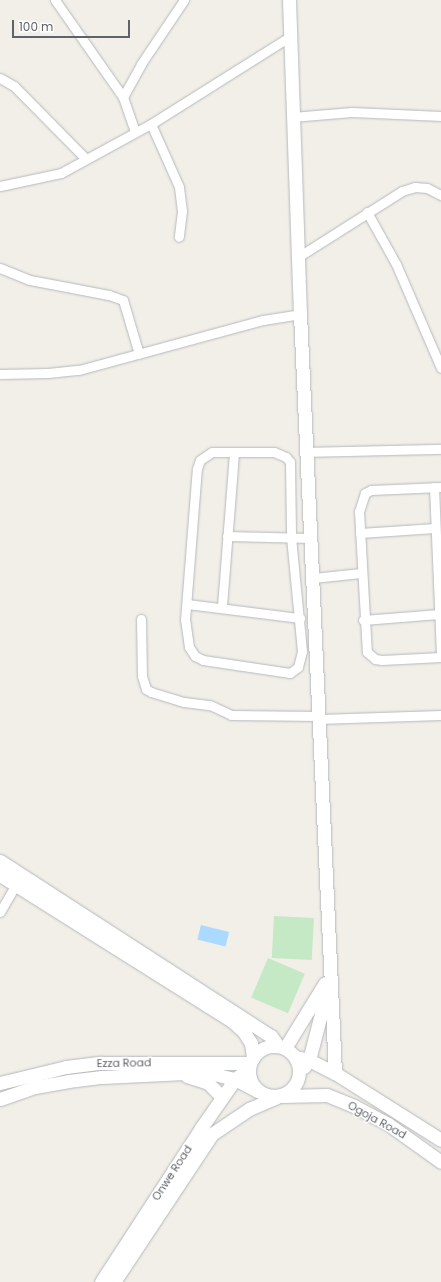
<!DOCTYPE html>
<html>
<head>
<meta charset="utf-8">
<style>
  body { margin:0 }
  #map { position:relative; width:441px; height:1282px; overflow:hidden; background:#f1efe8; font-family:Poppins,sans-serif }
  div>[style] { position:absolute }
  [style*='--x'] { left:calc(var(--x)*1px); top:calc(var(--y)*1px); width:calc(var(--w)*1px); rotate:calc(var(--a)*1deg) }
  .green>* { inset:0; background:#c5e8c5; transform-origin:0 0 }
  .water>* { inset:0; background:#aadaff; transform-origin:0 0 }
  .roads { filter:drop-shadow(0 0 1px #b5b8bc) drop-shadow(0 0 1px #b5b8bc) }
  .street>* { height:9px; margin:-4.5px; padding:0 4.5px; transform-origin:4.5px; border-radius:4.5px; background:#fff }
  .secondary>* { height:13px; margin:-6.5px; padding:0 6.5px; transform-origin:6.5px; border-radius:6.5px; background:#fff }
  .secondary>.ring { margin:-6.5px; padding:0; box-sizing:content-box; background:none; border:13px solid #fff; border-radius:50% }
  span { translate:-50% -50%; white-space:nowrap; text-align:center; line-height:1.15; -webkit-text-stroke:3px #fff; paint-order:stroke }
  .street-label { font-size:11px; color:#5f6368 }
  .scale { position:absolute; left:12px; top:20px; width:118px; height:18px; box-sizing:border-box; border:2px solid #5f6368; border-top:0; padding-left:5px; font-size:12px; line-height:14px; white-space:nowrap; color:#5f6368; -webkit-text-stroke:3px #fff; paint-order:stroke }
</style>
</head>
<body>
<div id="map">
  <div class="green">
    <i style="left:274px;top:916px;width:40px;height:42px;rotate:3deg"></i>
    <i style="left:268px;top:958px;width:40px;height:43px;rotate:23deg"></i>
  </div>
  <div class="water">
    <i style="left:201px;top:925px;width:29px;height:15px;rotate:14deg"></i>
  </div>
  <div class="roads">
    <div class="street">
      <i style="--x:55;--y:0;--w:118;--a:55"></i>
      <i style="--x:123;--y:97;--w:36;--a:71"></i>
      <i style="--x:0;--y:78;--w:16;--a:30"></i>
      <i style="--x:14;--y:86;--w:101;--a:45.4"></i>
      <i style="--x:123;--y:97;--w:38;--a:-61"></i>
      <i style="--x:141;--y:64;--w:77;--a:-56.1"></i>
      <i style="--x:292;--y:117;--w:60;--a:-4.8"></i>
      <i style="--x:352;--y:112;--w:89;--a:2.6"></i>
      <i style="--x:151;--y:124;--w:69;--a:66"></i>
      <i style="--x:179;--y:187;--w:24;--a:83"></i>
      <i style="--x:182;--y:211;--w:26;--a:97"></i>
      <i style="--x:0;--y:186;--w:62;--a:-12"></i>
      <i style="--x:61;--y:173;--w:102;--a:-28.6"></i>
      <i style="--x:151;--y:124;--w:163;--a:-32.2"></i>
      <i style="--x:367;--y:212;--w:60;--a:60.9"></i>
      <i style="--x:396;--y:264;--w:113;--a:66.6"></i>
      <i style="--x:298;--y:257;--w:123;--a:-32.4"></i>
      <i style="--x:402;--y:191;--w:14;--a:-17"></i>
      <i style="--x:415;--y:187;--w:12;--a:5"></i>
      <i style="--x:427;--y:188;--w:16;--a:27"></i>
      <i style="--x:0;--y:268;--w:32;--a:22"></i>
      <i style="--x:30;--y:280;--w:80;--a:10.8"></i>
      <i style="--x:109;--y:295;--w:15;--a:20"></i>
      <i style="--x:123;--y:300;--w:56;--a:73.5"></i>
      <i style="--x:0;--y:374;--w:48;--a:-1.2"></i>
      <i style="--x:48;--y:373;--w:31;--a:-6"></i>
      <i style="--x:79;--y:370;--w:191;--a:-15.2"></i>
      <i style="--x:263;--y:320;--w:37;--a:-9"></i>
      <i style="--x:212;--y:452;--w:62;--a:0"></i>
      <i style="--x:274;--y:452;--w:13;--a:23"></i>
      <i style="--x:286;--y:457;--w:6;--a:51"></i>
      <i style="--x:290;--y:462;--w:75;--a:89.2"></i>
      <i style="--x:291;--y:537;--w:115;--a:84.5"></i>
      <i style="--x:302;--y:651;--w:16;--a:104"></i>
      <i style="--x:298;--y:667;--w:10;--a:143"></i>
      <i style="--x:290;--y:673;--w:88;--a:-171.5"></i>
      <i style="--x:203;--y:660;--w:9;--a:-153"></i>
      <i style="--x:195;--y:656;--w:11;--a:-124"></i>
      <i style="--x:189;--y:647;--w:27;--a:-98"></i>
      <i style="--x:185;--y:620;--w:151;--a:-85.5"></i>
      <i style="--x:197;--y:469;--w:9;--a:-72"></i>
      <i style="--x:200;--y:460;--w:14;--a:-34"></i>
      <i style="--x:307;--y:452;--w:134;--a:-1.3"></i>
      <i style="--x:434;--y:487;--w:170;--a:87.6"></i>
      <i style="--x:441;--y:487;--w:70;--a:177.5"></i>
      <i style="--x:371;--y:490;--w:7;--a:153"></i>
      <i style="--x:365;--y:493;--w:19;--a:108"></i>
      <i style="--x:359;--y:511;--w:141;--a:86.8"></i>
      <i style="--x:367;--y:652;--w:11;--a:41"></i>
      <i style="--x:375;--y:659;--w:7;--a:8"></i>
      <i style="--x:382;--y:660;--w:59;--a:-2.9"></i>
      <i style="--x:360;--y:533;--w:75;--a:-3.8"></i>
      <i style="--x:227;--y:536;--w:84;--a:1.4"></i>
      <i style="--x:313;--y:578;--w:48;--a:-5.9"></i>
      <i style="--x:187;--y:604;--w:114;--a:7.1"></i>
      <i style="--x:222;--y:606;--w:154;--a:-85.5"></i>
      <i style="--x:141;--y:619;--w:57;--a:89"></i>
      <i style="--x:142;--y:676;--w:14;--a:73"></i>
      <i style="--x:146;--y:689;--w:6;--a:31"></i>
      <i style="--x:151;--y:692;--w:34;--a:17"></i>
      <i style="--x:184;--y:702;--w:26;--a:7"></i>
      <i style="--x:210;--y:705;--w:23;--a:25"></i>
      <i style="--x:231;--y:715;--w:88;--a:0.7"></i>
      <i style="--x:363;--y:620;--w:76;--a:-4.5"></i>
      <i style="--x:319;--y:719;--w:122;--a:-1.9"></i>
      <i style="--x:0;--y:912;--w:32;--a:-60"></i>
    </div>
    <div class="secondary">
      <i style="--x:289;--y:0;--w:314;--a:88"></i>
      <i style="--x:300;--y:314;--w:760;--a:87.36"></i>
      <i style="--x:0;--y:861;--w:323;--a:32.9"></i>
      <i style="--x:271;--y:1036;--w:12;--a:55"></i>
      <i style="--x:0;--y:875;--w:275;--a:32.2"></i>
      <i style="--x:233;--y:1022;--w:15;--a:42"></i>
      <i style="--x:244;--y:1032;--w:13;--a:58"></i>
      <i style="--x:251;--y:1043;--w:15;--a:82"></i>
      <i class="ring" style="left:249px;top:1046px;width:37px;height:37px"></i>
      <i style="--x:285;--y:1048;--w:76;--a:-58.4"></i>
      <i style="--x:296;--y:1057;--w:13;--a:13"></i>
      <i style="--x:309;--y:1060;--w:29;--a:27"></i>
      <i style="--x:335;--y:1073;--w:125;--a:32.3"></i>
      <i style="--x:304;--y:1067;--w:9;--a:-54"></i>
      <i style="--x:309;--y:1060;--w:75;--a:-75.4"></i>
      <i style="--x:187;--y:1076;--w:22;--a:18"></i>
      <i style="--x:208;--y:1083;--w:20;--a:45"></i>
      <i style="--x:0;--y:1083;--w:68;--a:-13.6"></i>
      <i style="--x:66;--y:1067;--w:35;--a:-7"></i>
      <i style="--x:101;--y:1063;--w:149;--a:0"></i>
      <i style="--x:282;--y:1096;--w:45;--a:-1.3"></i>
      <i style="--x:327;--y:1095;--w:29;--a:22"></i>
      <i style="--x:354;--y:1106;--w:38;--a:28"></i>
      <i style="--x:388;--y:1124;--w:65;--a:35.6"></i>
      <i style="--x:0;--y:1099;--w:37;--a:-19"></i>
      <i style="--x:35;--y:1087;--w:34;--a:-10"></i>
      <i style="--x:68;--y:1081;--w:34;--a:-7"></i>
      <i style="--x:102;--y:1077;--w:104;--a:-2.8"></i>
      <i style="--x:206;--y:1072;--w:30;--a:14"></i>
      <i style="--x:235;--y:1079;--w:26;--a:28"></i>
      <i style="--x:101;--y:1282;--w:184;--a:-57"></i>
      <i style="--x:201;--y:1128;--w:60;--a:-55.2"></i>
      <i style="--x:235;--y:1079;--w:18;--a:-38"></i>
      <i style="--x:114;--y:1282;--w:178;--a:-56.5"></i>
      <i style="--x:212;--y:1134;--w:45;--a:-34"></i>
      <i style="--x:249;--y:1109;--w:30;--a:-23"></i>
    </div>
  </div>
  <div class="street-label">
    <span style="left:124px;top:1063px;rotate:-1deg">Ezza Road</span>
    <span style="left:377px;top:1120px;rotate:29deg">Ogoja Road</span>
    <span style="left:172px;top:1173px;rotate:-57deg">Onwe Road</span>
  </div>
  <div class="scale">100 m</div>
</div>
</body>
</html>
